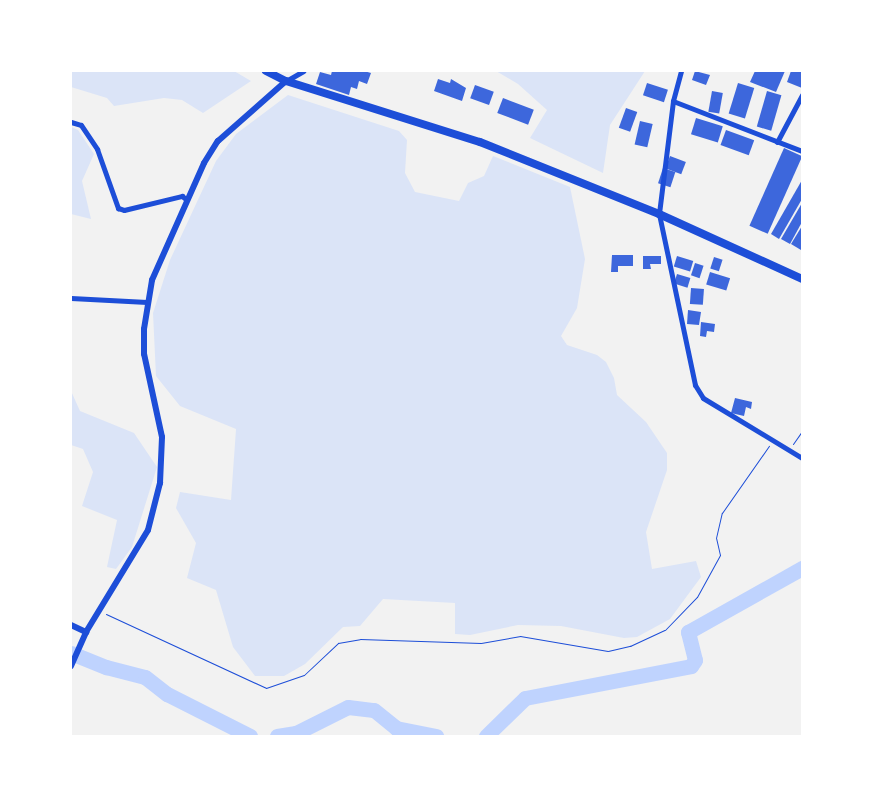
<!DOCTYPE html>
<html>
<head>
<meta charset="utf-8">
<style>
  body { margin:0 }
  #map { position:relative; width:873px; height:807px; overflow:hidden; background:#f2f2f2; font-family:Quicksand,sans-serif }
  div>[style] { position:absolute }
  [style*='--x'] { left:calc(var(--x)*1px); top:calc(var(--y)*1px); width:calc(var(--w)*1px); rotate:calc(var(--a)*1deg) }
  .green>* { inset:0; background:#dbe4f7 }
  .river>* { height:15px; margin:-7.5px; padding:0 7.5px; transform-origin:7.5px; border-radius:7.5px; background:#bfd3fe }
  .building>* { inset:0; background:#3d67dc; transform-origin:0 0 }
  .path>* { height:1px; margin:-0.5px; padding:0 0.5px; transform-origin:0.5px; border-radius:0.5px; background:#1d4ed8 }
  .minor>* { height:5px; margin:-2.5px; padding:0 2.5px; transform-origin:2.5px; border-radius:2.5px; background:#1d4ed8 }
  .tertiary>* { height:6px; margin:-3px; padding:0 3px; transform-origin:3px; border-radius:3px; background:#1d4ed8 }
  .trunk>* { height:8px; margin:-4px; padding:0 4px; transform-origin:4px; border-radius:4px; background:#1d4ed8 }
  span { translate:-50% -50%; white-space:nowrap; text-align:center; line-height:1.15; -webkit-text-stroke:5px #fff; paint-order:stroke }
  .frame { position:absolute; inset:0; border:72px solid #fff; pointer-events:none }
</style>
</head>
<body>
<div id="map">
  <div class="green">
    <i style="clip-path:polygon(71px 71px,234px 71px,251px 81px,203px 113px,182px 100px,164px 98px,114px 106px,107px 98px,71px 87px)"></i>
    <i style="clip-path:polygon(496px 71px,645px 71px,610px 125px,603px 173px,530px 138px,547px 110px,518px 84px)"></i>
    <i style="clip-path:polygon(288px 95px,399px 131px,407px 140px,405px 173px,415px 192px,459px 201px,468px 183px,484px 176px,493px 156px,570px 187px,585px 259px,577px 308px,561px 336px,567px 345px,597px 355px,606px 362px,614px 378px,617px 395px,646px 422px,667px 453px,667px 470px,646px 532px,652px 569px,696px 561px,701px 577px,670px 619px,637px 637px,624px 638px,561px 626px,518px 625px,470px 635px,455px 634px,455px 603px,383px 599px,360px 626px,343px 627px,305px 664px,284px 676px,255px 676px,233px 647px,216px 590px,187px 578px,196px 543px,176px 508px,180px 492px,231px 500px,236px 429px,180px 406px,156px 376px,153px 313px,170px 260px,216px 161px,236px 134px)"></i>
    <i style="clip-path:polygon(71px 127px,78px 130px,94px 154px,82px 181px,91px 219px,71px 214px)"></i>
    <i style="clip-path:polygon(71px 391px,80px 411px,134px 433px,157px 467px,132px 547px,116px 569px,107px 567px,117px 520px,82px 506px,93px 472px,83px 449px,71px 445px)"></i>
  </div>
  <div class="river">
    <i style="--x:71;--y:653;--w:38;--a:22"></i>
    <i style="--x:106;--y:667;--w:40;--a:14.4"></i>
    <i style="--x:145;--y:677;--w:28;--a:38"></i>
    <i style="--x:167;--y:694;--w:93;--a:26.8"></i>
    <i style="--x:277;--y:736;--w:19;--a:-9"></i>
    <i style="--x:296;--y:733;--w:58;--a:-26.6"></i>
    <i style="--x:348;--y:707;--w:26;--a:7"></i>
    <i style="--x:374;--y:710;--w:28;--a:39"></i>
    <i style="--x:396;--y:728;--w:41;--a:11.3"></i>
    <i style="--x:486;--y:736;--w:54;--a:-44.3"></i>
    <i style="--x:525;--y:698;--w:169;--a:-10.9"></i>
    <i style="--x:691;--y:666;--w:7;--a:-56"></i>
    <i style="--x:695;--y:660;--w:29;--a:-104"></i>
    <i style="--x:688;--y:632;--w:131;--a:-29.3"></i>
  </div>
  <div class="building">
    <i style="clip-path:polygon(332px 71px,364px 71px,371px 73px,367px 84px,359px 81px,357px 89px,351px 87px,349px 95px,316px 84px,320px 72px,331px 75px)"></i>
    <i style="clip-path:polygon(695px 71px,710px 75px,706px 85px,692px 80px)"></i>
    <i style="clip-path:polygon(755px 71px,785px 71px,776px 92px,750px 82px)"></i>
    <i style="clip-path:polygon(791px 71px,802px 71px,802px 88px,787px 82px)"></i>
    <i style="clip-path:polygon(438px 79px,450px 83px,451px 79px,466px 88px,462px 101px,434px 91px)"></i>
    <i style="left:647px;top:83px;width:22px;height:13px;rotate:18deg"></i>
    <i style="left:738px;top:83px;width:17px;height:32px;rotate:17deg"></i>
    <i style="left:475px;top:85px;width:20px;height:14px;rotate:20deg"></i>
    <i style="left:712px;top:91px;width:11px;height:21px;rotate:10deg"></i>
    <i style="left:767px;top:91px;width:15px;height:37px;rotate:16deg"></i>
    <i style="left:503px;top:98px;width:33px;height:16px;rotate:21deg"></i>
    <i style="left:626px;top:108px;width:12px;height:21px;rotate:20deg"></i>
    <i style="left:696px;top:118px;width:28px;height:17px;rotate:17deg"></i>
    <i style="left:640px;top:121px;width:13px;height:24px;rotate:13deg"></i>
    <i style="left:726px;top:130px;width:30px;height:16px;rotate:20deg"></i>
    <i style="left:784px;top:148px;width:20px;height:85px;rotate:24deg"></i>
    <i style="left:670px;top:156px;width:17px;height:13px;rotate:21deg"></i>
    <i style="left:663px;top:168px;width:13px;height:16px;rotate:18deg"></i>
    <i style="clip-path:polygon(802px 180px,802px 199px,779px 239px,771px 234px)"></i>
    <i style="clip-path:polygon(802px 203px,802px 222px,790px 244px,781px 239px)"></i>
    <i style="clip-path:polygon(802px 226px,802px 248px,801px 250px,791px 244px)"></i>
    <i style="clip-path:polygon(612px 255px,633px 255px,633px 266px,618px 266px,618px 272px,611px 272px)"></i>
    <i style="clip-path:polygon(643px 256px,661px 256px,661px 264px,650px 264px,651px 269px,643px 269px)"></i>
    <i style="left:677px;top:256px;width:17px;height:11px;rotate:17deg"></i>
    <i style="left:714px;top:257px;width:9px;height:12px;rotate:18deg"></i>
    <i style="left:695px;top:263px;width:9px;height:13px;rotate:18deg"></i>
    <i style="left:710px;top:272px;width:21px;height:13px;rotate:17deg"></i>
    <i style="left:677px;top:274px;width:14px;height:10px;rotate:17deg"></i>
    <i style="left:691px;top:288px;width:13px;height:16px;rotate:4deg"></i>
    <i style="clip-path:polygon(688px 310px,701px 312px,699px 325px,687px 324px)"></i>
    <i style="clip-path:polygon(701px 322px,715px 324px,714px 332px,707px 331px,706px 337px,700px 336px)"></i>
    <i style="clip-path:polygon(735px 398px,752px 402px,751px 409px,746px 407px,744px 416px,731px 413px)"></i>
  </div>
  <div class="path">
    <i style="--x:793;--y:444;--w:16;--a:-55"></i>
    <i style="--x:106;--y:614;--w:176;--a:24.8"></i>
    <i style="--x:266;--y:688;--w:40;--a:-18.9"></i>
    <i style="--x:304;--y:675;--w:47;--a:-43.3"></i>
    <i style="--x:338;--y:643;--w:22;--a:-10"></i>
    <i style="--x:360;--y:639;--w:121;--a:1.9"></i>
    <i style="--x:481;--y:643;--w:40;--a:-10"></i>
    <i style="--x:520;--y:636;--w:89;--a:9.7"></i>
    <i style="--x:608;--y:651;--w:23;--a:-13"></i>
    <i style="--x:630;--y:646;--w:38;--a:-25"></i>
    <i style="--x:665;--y:630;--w:46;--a:-45.9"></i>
    <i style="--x:697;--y:597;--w:48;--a:-61.3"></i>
    <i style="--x:720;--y:555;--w:17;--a:-103"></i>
    <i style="--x:716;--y:538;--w:26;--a:-77"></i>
    <i style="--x:722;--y:513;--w:82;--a:-55"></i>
  </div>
  <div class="minor">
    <i style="--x:681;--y:71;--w:31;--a:105"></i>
    <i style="--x:673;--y:101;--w:114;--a:97.1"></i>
    <i style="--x:659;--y:214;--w:175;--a:78.1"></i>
    <i style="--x:695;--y:385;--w:15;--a:58"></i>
    <i style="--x:703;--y:398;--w:116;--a:31.2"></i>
    <i style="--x:286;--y:81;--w:20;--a:-30"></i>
    <i style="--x:673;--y:101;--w:138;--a:21.2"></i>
    <i style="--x:71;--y:122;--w:10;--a:17"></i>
    <i style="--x:81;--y:125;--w:29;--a:56"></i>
    <i style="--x:97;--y:149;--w:63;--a:70.4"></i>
    <i style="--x:118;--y:208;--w:6;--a:18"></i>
    <i style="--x:124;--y:210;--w:60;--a:-13.6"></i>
    <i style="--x:182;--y:196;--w:6;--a:39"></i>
    <i style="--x:777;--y:142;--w:53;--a:-62"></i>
    <i style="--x:71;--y:298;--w:76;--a:3"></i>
  </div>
  <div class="tertiary">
    <i style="--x:71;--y:625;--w:17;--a:25"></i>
    <i style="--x:71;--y:666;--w:37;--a:-66"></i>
    <i style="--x:86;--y:632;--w:119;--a:-58.7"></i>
    <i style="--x:148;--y:530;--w:49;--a:-75.7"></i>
    <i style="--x:160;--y:483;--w:46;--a:-87.5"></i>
    <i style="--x:162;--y:437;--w:85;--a:-102.2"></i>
    <i style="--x:144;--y:354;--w:25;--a:-90"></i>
    <i style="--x:144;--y:329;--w:50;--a:-80.7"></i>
    <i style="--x:152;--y:280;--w:128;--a:-66"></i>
    <i style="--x:204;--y:163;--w:26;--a:-58"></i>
    <i style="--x:218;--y:141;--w:91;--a:-41.4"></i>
  </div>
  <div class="trunk">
    <i style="--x:266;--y:71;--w:22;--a:27"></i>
    <i style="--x:286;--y:81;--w:203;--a:17.5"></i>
    <i style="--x:480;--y:142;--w:193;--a:21.9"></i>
    <i style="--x:659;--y:214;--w:157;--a:24.4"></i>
  </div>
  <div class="frame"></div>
</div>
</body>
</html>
